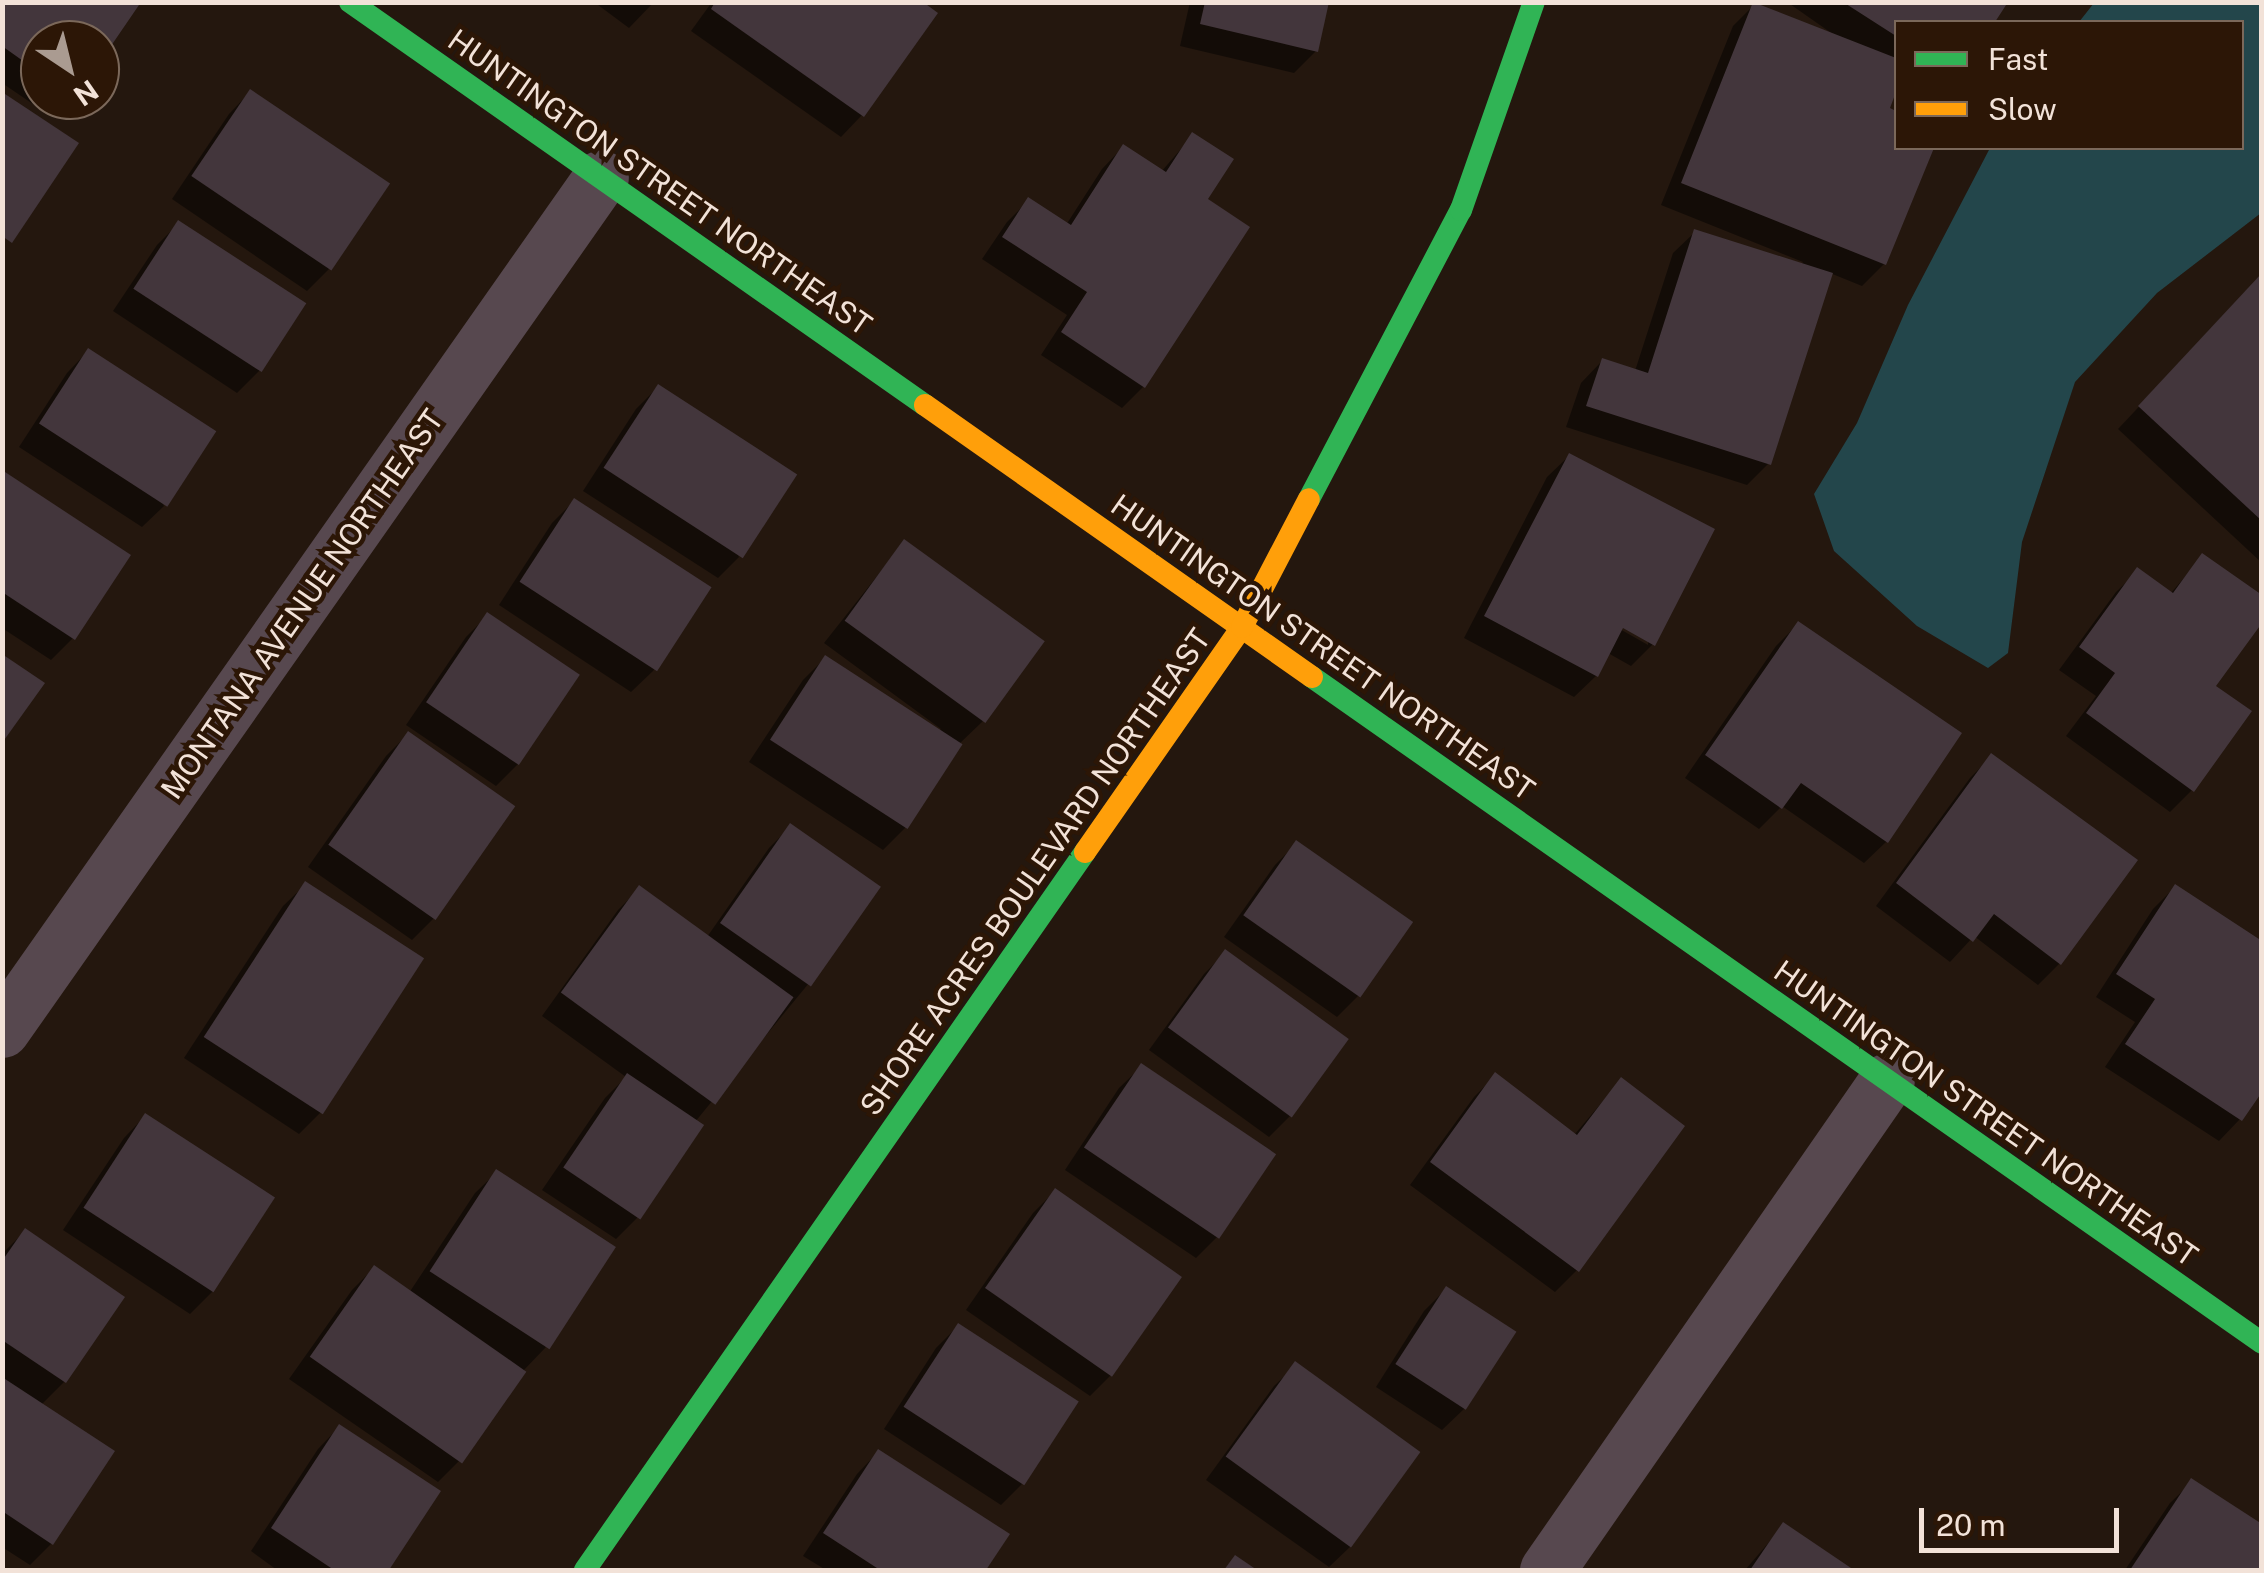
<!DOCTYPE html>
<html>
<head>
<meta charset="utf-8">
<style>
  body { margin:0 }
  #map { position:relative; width:2264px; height:1573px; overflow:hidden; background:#24170e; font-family:"Public Sans",sans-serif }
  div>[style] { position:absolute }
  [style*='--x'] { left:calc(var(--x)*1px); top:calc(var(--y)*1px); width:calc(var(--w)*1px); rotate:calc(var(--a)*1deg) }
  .water>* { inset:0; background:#23464b }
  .shadow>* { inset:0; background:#0007 }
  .building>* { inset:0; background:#43363c; transform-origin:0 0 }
  .street>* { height:55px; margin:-27.5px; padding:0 27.5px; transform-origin:27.5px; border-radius:27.5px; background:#57484f }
  .fast>* { height:22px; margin:-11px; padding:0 11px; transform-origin:11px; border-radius:11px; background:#30b455 }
  .slow>* { height:22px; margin:-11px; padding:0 11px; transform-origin:11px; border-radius:11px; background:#ff9f0a }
  span { translate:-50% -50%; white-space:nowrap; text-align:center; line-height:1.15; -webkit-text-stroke:9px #2c1606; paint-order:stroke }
  .street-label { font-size:30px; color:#f2e2d8 }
  .frame { position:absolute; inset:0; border:5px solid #f2e2d8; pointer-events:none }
  .legend { position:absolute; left:1894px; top:20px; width:350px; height:130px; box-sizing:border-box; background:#2c1606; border:2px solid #7b685a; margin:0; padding:12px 18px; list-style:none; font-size:30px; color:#f2e2d8 }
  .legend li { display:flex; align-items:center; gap:20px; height:50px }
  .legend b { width:50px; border:2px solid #7b685a }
  .north { position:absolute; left:20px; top:20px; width:100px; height:100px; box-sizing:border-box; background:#2c1606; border:2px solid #7b685a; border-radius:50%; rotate:145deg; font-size:28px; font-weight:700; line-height:40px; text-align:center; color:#f2e2d8 }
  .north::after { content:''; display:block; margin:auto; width:35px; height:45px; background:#aa9b91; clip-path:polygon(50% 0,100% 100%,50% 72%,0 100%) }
  .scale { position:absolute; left:1919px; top:1508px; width:200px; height:45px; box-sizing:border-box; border:5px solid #f2e2d8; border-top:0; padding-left:12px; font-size:30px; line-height:35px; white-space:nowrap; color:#f2e2d8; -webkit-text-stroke:8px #2c1606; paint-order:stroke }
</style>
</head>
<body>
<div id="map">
  <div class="water">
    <i style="clip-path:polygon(2094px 3px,2261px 3px,2261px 213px,2157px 293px,2075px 382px,2022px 542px,2008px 653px,1988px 668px,1917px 626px,1834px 551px,1814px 494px,1857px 423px,1908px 305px,1990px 148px,2242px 148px,2242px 22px,2079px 22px)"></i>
  </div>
  <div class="shadow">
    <i style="clip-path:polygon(2px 2px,130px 2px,100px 57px,100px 40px,40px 40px,40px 100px,69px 100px,52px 117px,2px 83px)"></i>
    <i style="clip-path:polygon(594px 2px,654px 2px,629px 28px)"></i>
    <i style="clip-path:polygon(712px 2px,919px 2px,862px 115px,841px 137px,691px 31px)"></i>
    <i style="clip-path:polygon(1190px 2px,1326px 2px,1316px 51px,1294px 73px,1180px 46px)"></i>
    <i style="clip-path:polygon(1787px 2px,2005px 2px,1992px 22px,1896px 22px,1896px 85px,1887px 109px,1896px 113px,1896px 148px,1931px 148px,1884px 264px,1862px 286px,1830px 273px,1769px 463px,1747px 485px,1566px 427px,1581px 383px,1602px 361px,1635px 371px,1673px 253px,1695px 232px,1801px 265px,1803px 262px,1661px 205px,1733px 26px,1755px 4px,1837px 37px)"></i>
    <i style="clip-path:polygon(250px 92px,329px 269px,307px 291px,172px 199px,229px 114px)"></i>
    <i style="clip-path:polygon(1193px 135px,1205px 200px,1143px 387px,1122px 408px,1041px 355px,1067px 315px,982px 259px,1007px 222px,1029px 200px,1066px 225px,1102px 169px,1123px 147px,1161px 172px)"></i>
    <i style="clip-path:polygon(178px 224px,303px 305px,259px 371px,237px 393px,113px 311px,157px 245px)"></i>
    <i style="clip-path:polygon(2262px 276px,2262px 563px,2118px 429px)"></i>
    <i style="clip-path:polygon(88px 351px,164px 506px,142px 527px,19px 447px,67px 373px)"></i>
    <i style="clip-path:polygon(658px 387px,739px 557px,718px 578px,583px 491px,636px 409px)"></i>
    <i style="clip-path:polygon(evenodd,1569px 456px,1653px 644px,1631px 666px,1608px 653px,1596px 676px,1574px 697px,1464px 638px,1547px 477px,1569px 456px,1614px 620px,1648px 639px,1648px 645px,1611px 624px,1614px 620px)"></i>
    <i style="clip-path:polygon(3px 473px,73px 638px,51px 660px,2px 628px)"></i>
    <i style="clip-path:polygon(574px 501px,707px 588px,653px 671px,631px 692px,499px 605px,552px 523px)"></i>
    <i style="clip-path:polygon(904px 542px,1041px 643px,982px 722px,958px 745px,905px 828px,883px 850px,749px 762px,803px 680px,825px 658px,938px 732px,941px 729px,824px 643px)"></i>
    <i style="clip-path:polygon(2203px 556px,2213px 686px,2192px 790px,2170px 812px,2066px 736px,2096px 696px,2059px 670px,2116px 592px,2138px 571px,2170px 594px)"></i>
    <i style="clip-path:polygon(488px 615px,577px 676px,518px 764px,496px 786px,406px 725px,466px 637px)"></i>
    <i style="clip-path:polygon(1798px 624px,1958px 734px,1886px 842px,1864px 863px,1782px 806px,1759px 829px,1685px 778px,1776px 646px)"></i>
    <i style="clip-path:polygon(408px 734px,434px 918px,412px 940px,308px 867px,386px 756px)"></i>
    <i style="clip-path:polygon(1991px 757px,2060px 963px,2038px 985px,1974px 936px,1950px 962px,1876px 906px,1970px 778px)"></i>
    <i style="clip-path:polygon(791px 826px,809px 983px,695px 1122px,637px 1218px,616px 1239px,542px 1190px,605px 1098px,626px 1077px,542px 1016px,618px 910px,639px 889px,707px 937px,769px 848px)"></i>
    <i style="clip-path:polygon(1297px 843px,1359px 995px,1337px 1017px,1224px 937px,1275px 865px)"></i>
    <i style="clip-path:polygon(305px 885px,321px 1112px,299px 1134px,184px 1058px,283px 906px)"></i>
    <i style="clip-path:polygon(2175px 887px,2240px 1119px,2219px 1141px,2105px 1067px,2135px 1022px,2096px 997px,2153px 909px)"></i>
    <i style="clip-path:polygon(1226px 952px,1346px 1039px,1290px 1116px,1269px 1137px,1149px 1050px,1204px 974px)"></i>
    <i style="clip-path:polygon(1141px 1067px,1218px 1236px,1196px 1258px,1065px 1170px,1119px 1088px)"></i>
    <i style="clip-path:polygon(1495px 1076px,1574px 1135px,1621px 1080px,1682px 1127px,1577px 1270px,1555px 1292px,1410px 1185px,1474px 1097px)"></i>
    <i style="clip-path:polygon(145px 1116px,212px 1292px,190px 1314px,63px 1230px,124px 1138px)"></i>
    <i style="clip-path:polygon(497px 1172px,546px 1347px,523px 1371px,459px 1461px,438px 1482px,289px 1379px,352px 1290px,374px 1268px,409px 1293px,475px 1193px)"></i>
    <i style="clip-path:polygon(1055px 1191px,1179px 1277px,1112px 1374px,1090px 1396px,966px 1310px,1033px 1213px)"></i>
    <i style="clip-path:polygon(25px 1231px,64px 1382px,41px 1405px,52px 1543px,30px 1565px,2px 1547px,2px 1254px)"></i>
    <i style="clip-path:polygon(1446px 1289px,1464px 1409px,1442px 1430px,1376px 1387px,1424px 1311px)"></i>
    <i style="clip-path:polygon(958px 1326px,1022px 1484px,1001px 1505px,884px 1429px,936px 1348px)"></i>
    <i style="clip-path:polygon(1296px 1365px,1418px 1453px,1351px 1546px,1329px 1567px,1206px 1480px,1274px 1386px)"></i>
    <i style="clip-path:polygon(339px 1427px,438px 1492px,386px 1570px,277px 1570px,251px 1551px,318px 1449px)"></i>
    <i style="clip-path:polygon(878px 1452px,1006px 1535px,983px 1570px,826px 1570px,803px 1556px,857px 1474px)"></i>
    <i style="clip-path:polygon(2192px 1482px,2262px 1567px,2259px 1570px,2125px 1570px,2170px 1503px)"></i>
    <i style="clip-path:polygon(1783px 1526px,1849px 1570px,1745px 1570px)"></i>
  </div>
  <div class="building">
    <i style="clip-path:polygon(2px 2px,135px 2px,139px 5px,100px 62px,100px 40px,40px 40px,40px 73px,2px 46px)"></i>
    <i style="clip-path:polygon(715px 2px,923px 2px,938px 13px,864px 117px,711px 9px)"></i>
    <i style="clip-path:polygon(1205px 2px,1329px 2px,1318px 52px,1200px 24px)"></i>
    <i style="clip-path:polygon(1753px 2px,1896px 58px,1896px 92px,1890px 108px,1896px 111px,1896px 148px,1934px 148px,1886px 265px,1681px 183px)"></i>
    <i style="clip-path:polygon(1843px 2px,2008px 2px,1995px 22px,1896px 22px,1896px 36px)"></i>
    <i style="left:250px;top:89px;width:169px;height:105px;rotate:34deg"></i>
    <i style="clip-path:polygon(2px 92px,79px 143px,12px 243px,2px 236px)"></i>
    <i style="clip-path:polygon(1192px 132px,1234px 159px,1208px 199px,1250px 227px,1145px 388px,1061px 332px,1087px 292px,1002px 237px,1028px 197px,1071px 225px,1123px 144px,1166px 172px)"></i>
    <i style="left:178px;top:220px;width:153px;height:82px;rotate:33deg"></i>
    <i style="clip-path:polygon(1694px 229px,1833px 273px,1771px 465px,1586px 406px,1602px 358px,1648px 373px)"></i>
    <i style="clip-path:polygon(2262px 273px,2262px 521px,2138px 406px)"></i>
    <i style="left:88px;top:348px;width:153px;height:90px;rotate:33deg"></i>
    <i style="left:658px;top:384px;width:166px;height:100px;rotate:33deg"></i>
    <i style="clip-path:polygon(1569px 453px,1715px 529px,1655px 646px,1623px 628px,1598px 677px,1484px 616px)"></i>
    <i style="clip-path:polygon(2px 470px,131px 555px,75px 640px,2px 592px)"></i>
    <i style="left:574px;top:498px;width:164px;height:100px;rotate:33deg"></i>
    <i style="left:904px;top:539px;width:174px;height:101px;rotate:36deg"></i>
    <i style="clip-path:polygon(2202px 553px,2262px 595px,2262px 623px,2216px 686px,2252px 711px,2194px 792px,2086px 713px,2115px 673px,2079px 647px,2137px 567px,2173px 593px)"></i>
    <i style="left:487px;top:612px;width:112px;height:109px;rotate:34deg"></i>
    <i style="clip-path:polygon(1798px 621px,1962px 733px,1888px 843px,1801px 783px,1782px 809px,1705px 755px)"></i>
    <i style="clip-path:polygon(2px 654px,45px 683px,2px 743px)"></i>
    <i style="left:825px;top:655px;width:164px;height:101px;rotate:33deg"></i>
    <i style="left:408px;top:731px;width:131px;height:139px;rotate:35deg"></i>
    <i style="clip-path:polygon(1991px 753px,2138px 860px,2061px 965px,1994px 914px,1973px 942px,1896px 883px)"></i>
    <i style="left:790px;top:823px;width:111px;height:122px;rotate:35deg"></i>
    <i style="left:1296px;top:840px;width:143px;height:92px;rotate:35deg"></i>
    <i style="left:305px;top:881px;width:142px;height:186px;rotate:33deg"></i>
    <i style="clip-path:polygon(2175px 884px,2262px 941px,2262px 1092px,2242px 1121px,2125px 1044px,2155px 999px,2116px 974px)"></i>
    <i style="left:639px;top:885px;width:191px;height:133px;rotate:36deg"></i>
    <i style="left:1225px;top:949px;width:153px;height:97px;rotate:36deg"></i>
    <i style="left:1141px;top:1063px;width:163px;height:102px;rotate:34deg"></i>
    <i style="clip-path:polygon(1495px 1072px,1577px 1135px,1621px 1077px,1685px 1126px,1579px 1272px,1430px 1162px)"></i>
    <i style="left:627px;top:1073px;width:93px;height:114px;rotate:34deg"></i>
    <i style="left:145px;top:1113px;width:155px;height:113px;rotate:33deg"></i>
    <i style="left:496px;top:1169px;width:143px;height:122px;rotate:33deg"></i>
    <i style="left:1055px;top:1188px;width:155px;height:122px;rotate:35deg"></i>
    <i style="clip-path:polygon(25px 1228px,125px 1297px,66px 1383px,2px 1340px,2px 1261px)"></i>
    <i style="left:374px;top:1265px;width:186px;height:112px;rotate:35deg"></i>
    <i style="left:1446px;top:1286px;width:84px;height:93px;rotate:33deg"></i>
    <i style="left:958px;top:1323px;width:144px;height:100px;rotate:33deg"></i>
    <i style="left:1295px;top:1361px;width:155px;height:118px;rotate:36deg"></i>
    <i style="clip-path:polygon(2px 1377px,115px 1451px,53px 1545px,2px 1511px)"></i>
    <i style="clip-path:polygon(339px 1424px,441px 1491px,389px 1570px,334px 1570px,271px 1528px)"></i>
    <i style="clip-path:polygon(878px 1449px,1010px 1534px,986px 1570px,880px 1570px,823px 1533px)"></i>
    <i style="clip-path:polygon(2191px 1478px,2262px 1524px,2262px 1570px,2130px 1570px)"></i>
    <i style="clip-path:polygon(1783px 1522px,1854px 1570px,1750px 1570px)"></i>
    <i style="clip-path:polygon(1235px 1555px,1257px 1570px,1224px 1570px)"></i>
  </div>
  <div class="street">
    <i style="--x:2;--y:1030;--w:1042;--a:-54.92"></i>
    <i style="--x:1547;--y:1570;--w:596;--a:-55.24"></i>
  </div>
  <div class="fast">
    <i style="--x:350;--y:2;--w:702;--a:35.03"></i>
    <i style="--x:1309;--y:499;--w:327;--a:-62.3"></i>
    <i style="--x:1461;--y:210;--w:220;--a:-70.7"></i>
    <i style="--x:1312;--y:677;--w:1160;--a:35.03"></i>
    <i style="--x:585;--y:1570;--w:875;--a:-55.15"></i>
  </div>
  <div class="slow">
    <i style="--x:925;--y:405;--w:473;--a:35.1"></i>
    <i style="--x:1085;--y:852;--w:274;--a:-55.1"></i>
    <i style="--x:1242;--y:627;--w:144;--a:-62.4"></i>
  </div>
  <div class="street-label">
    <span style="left:660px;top:182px;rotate:35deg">HUNTINGTON STREET NORTHEAST</span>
    <span style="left:302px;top:604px;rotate:-55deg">MONTANA AVENUE NORTHEAST</span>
    <span style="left:1323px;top:647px;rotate:35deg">HUNTINGTON STREET NORTHEAST</span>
    <span style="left:1035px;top:872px;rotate:-55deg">SHORE ACRES BOULEVARD NORTHEAST</span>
    <span style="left:1986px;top:1113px;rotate:35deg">HUNTINGTON STREET NORTHEAST</span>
  </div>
  <div class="frame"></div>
  <ul class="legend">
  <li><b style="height:12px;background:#30b455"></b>Fast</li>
  <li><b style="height:12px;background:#ff9f0a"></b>Slow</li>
  </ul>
  <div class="north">N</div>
  <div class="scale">20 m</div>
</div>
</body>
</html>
